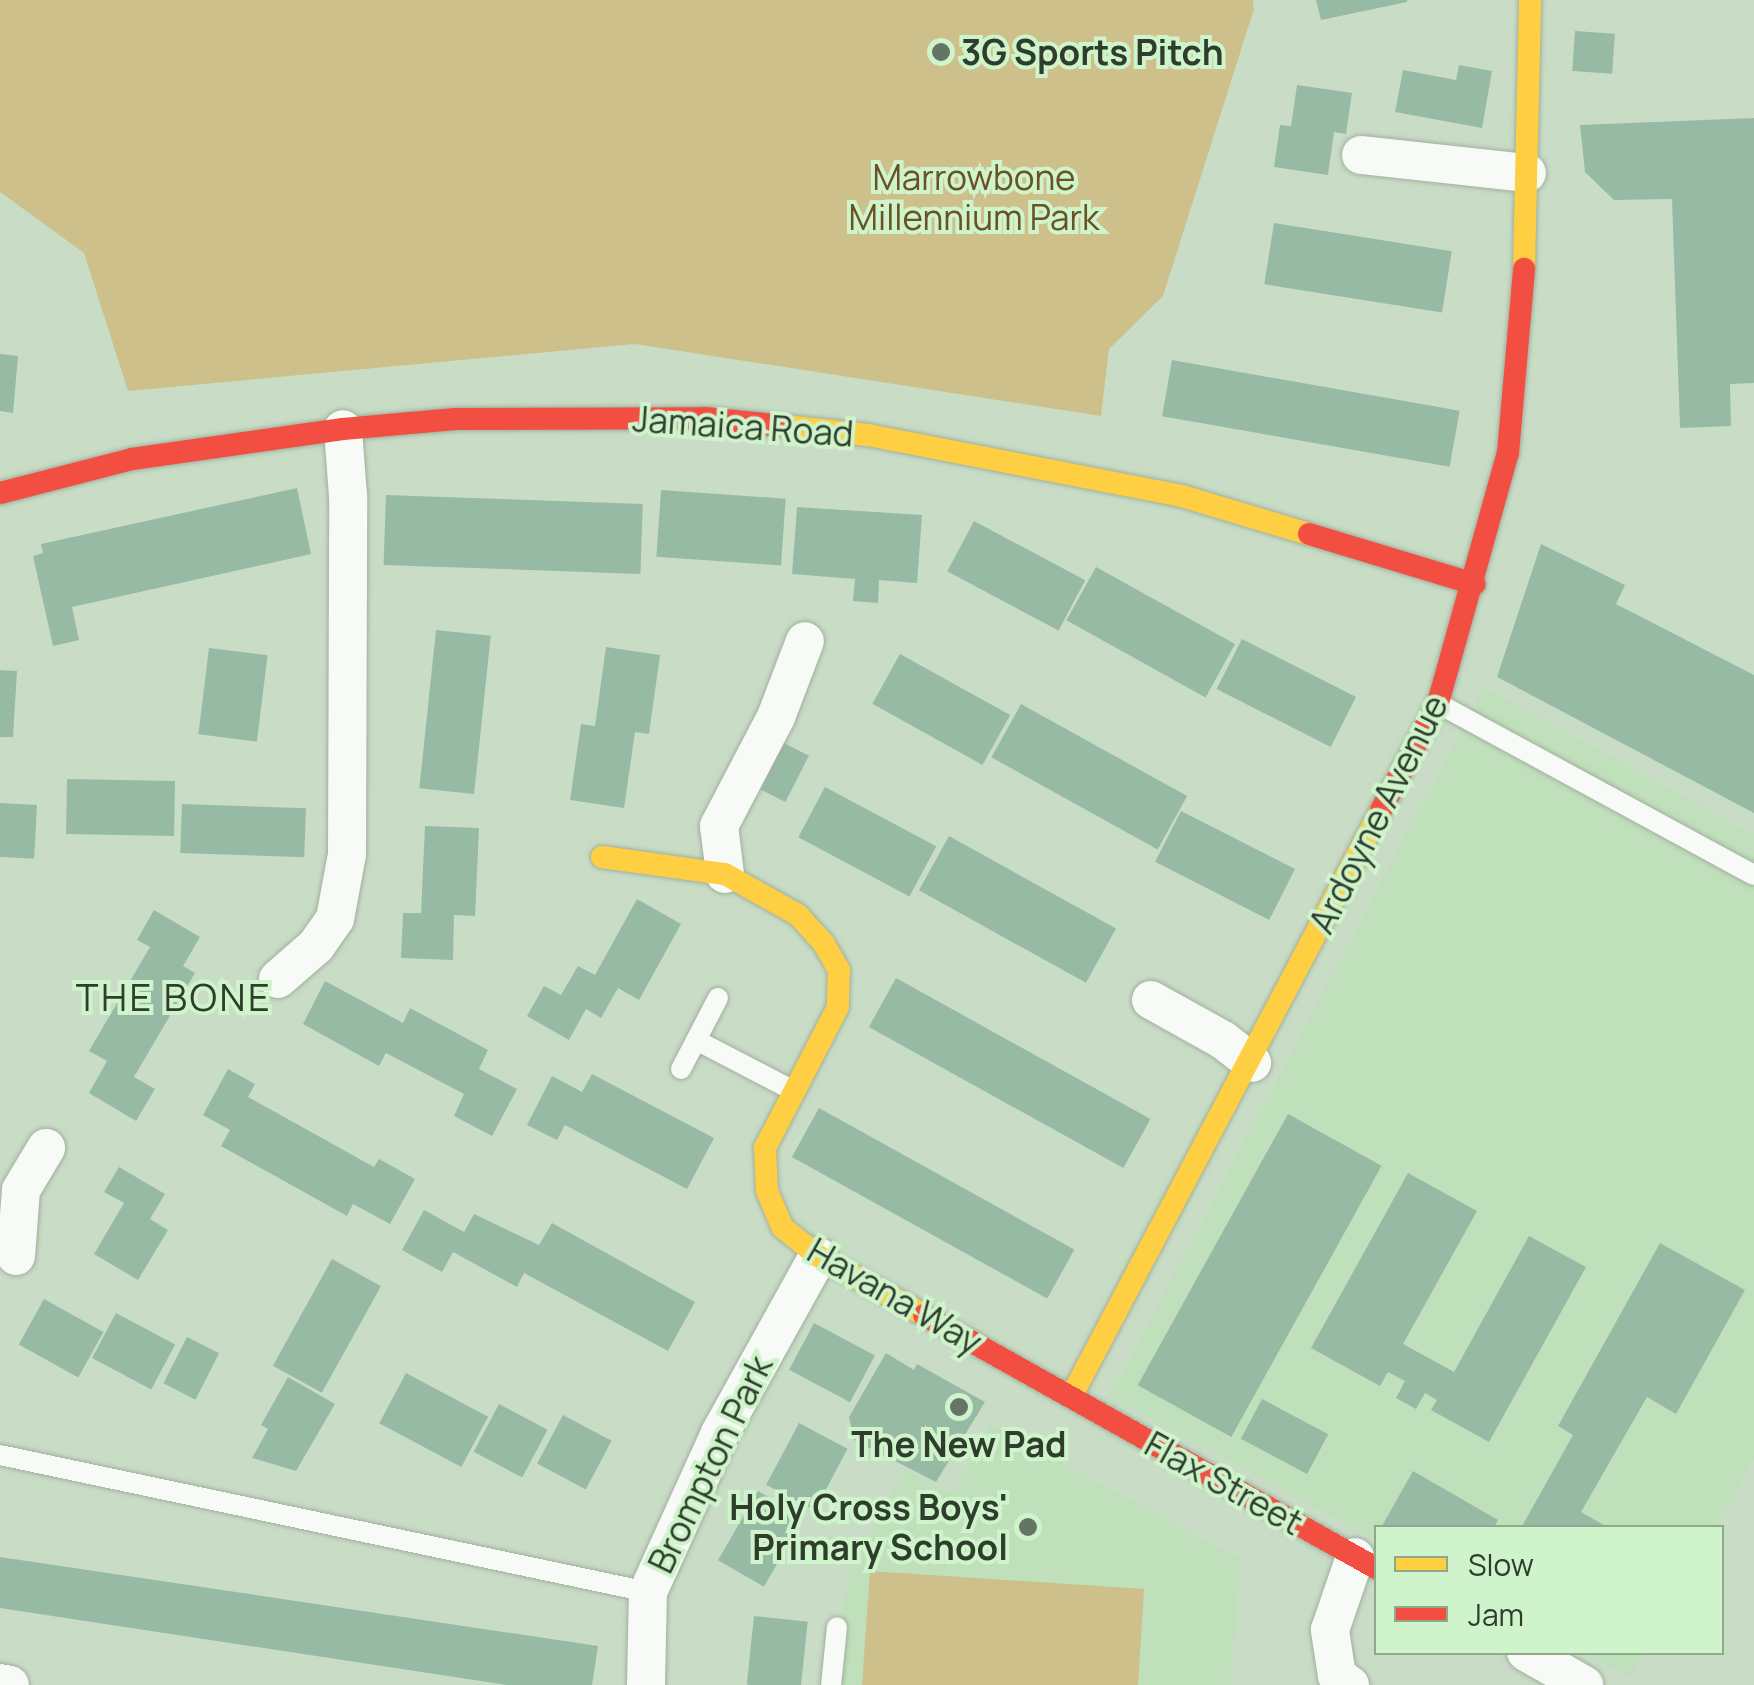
<!DOCTYPE html>
<html>
<head>
<meta charset="utf-8">
<style>
  body { margin:0 }
  #map { position:relative; width:1754px; height:1685px; overflow:hidden; background:#c9ddc6; font-family:Manrope,sans-serif }
  div>[style] { position:absolute }
  [style*='--x'] { left:calc(var(--x)*1px); top:calc(var(--y)*1px); width:calc(var(--w)*1px); rotate:calc(var(--a)*1deg) }
  .built>* { inset:0; background:#c0dfbb }
  .green>* { inset:0; background:#cec08a }
  .building>* { inset:0; background:#97baa5; transform-origin:0 0 }
  .roads { filter:drop-shadow(0 0 2px #a1b09e) drop-shadow(0 0 2px #a1b09e) }
  .lane>* { height:20px; margin:-10px; padding:0 10px; transform-origin:10px; border-radius:10px; background:#f7faf6 }
  .street>* { height:38px; margin:-19px; padding:0 19px; transform-origin:19px; border-radius:19px; background:#f7faf6 }
  .slow>* { height:22px; margin:-11px; padding:0 11px; transform-origin:11px; border-radius:11px; background:#ffcf43 }
  .jam>* { height:22px; margin:-11px; padding:0 11px; transform-origin:11px; border-radius:11px; background:#f24e42 }
  .dots>* { width:28px; height:28px; translate:-50% -50%; box-sizing:border-box; border:5px solid #cff3ca; border-radius:50% }
  span { translate:-50% -50%; white-space:nowrap; text-align:center; line-height:1.15; -webkit-text-stroke:8px #cff3ca; paint-order:stroke }
  .poi-label { font-size:35px; color:#2f3d2d; font-weight:700 }
  .left { translate:0 -50%; text-align:left }
  .right { translate:-100% -50%; text-align:right }
  .park-label { font-size:35px; color:#6a5225 }
  .street-label { font-size:35px; color:#2f3d2d }
  .neighbourhood-label { font-size:38px; color:#2f3d2d; letter-spacing:2.5px }
  .legend { position:absolute; left:1374px; top:1525px; width:350px; height:130px; box-sizing:border-box; background:#cff3ca; border:2px solid #8faa8b; margin:0; padding:12px 18px; list-style:none; font-size:30px; color:#2f3d2d }
  .legend li { display:flex; align-items:center; gap:20px; height:50px }
  .legend b { width:50px; border:2px solid #8faa8b }
</style>
</head>
<body>
<div id="map">
  <div class="built">
    <i style="clip-path:polygon(1484px 687px,1754px 835px,1754px 1459px,1715px 1527px,1376px 1528px,1376px 1540px,1110px 1396px)"></i>
    <i style="clip-path:polygon(990px 1424px,1240px 1559px,1231px 1685px,838px 1685px,847px 1577px,905px 1470px,952px 1495px)"></i>
    <i style="clip-path:polygon(1585px 1653px,1644px 1653px,1630px 1677px)"></i>
  </div>
  <div class="green">
    <i style="clip-path:polygon(0 0,1253px 0,1254px 9px,1163px 296px,1109px 349px,1101px 416px,635px 344px,128px 391px,84px 253px,0 192px)"></i>
    <i style="clip-path:polygon(870px 1571px,1144px 1589px,1138px 1685px,862px 1685px)"></i>
  </div>
  <div class="building">
    <i style="clip-path:polygon(1316px 0,1407px 0,1407px 2px,1321px 20px)"></i>
    <i style="left:1575px;top:31px;width:40px;height:40px;rotate:4deg"></i>
    <i style="clip-path:polygon(1459px 65px,1492px 71px,1482px 128px,1395px 112px,1403px 70px,1456px 80px)"></i>
    <i style="clip-path:polygon(1297px 85px,1352px 93px,1346px 134px,1334px 132px,1328px 175px,1274px 167px,1280px 125px,1291px 126px)"></i>
    <i style="clip-path:polygon(1754px 118px,1754px 383px,1730px 384px,1731px 426px,1680px 428px,1672px 199px,1614px 200px,1585px 172px,1580px 125px)"></i>
    <i style="left:1274px;top:223px;width:180px;height:62px;rotate:9deg"></i>
    <i style="clip-path:polygon(0 354px,18px 356px,13px 413px,0 411px)"></i>
    <i style="left:1172px;top:360px;width:292px;height:57px;rotate:10deg"></i>
    <i style="clip-path:polygon(297px 488px,311px 554px,72px 607px,79px 640px,53px 646px,33px 556px,43px 553px,41px 544px)"></i>
    <i style="left:661px;top:490px;width:125px;height:67px;rotate:4deg"></i>
    <i style="left:386px;top:495px;width:257px;height:70px;rotate:2deg"></i>
    <i style="clip-path:polygon(797px 507px,922px 515px,917px 583px,879px 580px,878px 603px,853px 601px,855px 579px,792px 574px)"></i>
    <i style="left:974px;top:521px;width:126px;height:57px;rotate:28deg"></i>
    <i style="clip-path:polygon(1541px 544px,1625px 585px,1616px 604px,1754px 675px,1754px 813px,1497px 677px)"></i>
    <i style="left:1096px;top:567px;width:159px;height:61px;rotate:29deg"></i>
    <i style="left:436px;top:630px;width:55px;height:159px;rotate:6deg"></i>
    <i style="left:1242px;top:639px;width:128px;height:56px;rotate:27deg"></i>
    <i style="clip-path:polygon(606px 647px,660px 655px,649px 734px,635px 732px,624px 808px,570px 800px,581px 724px,595px 726px)"></i>
    <i style="left:209px;top:648px;width:59px;height:87px;rotate:7deg"></i>
    <i style="left:900px;top:654px;width:126px;height:57px;rotate:29deg"></i>
    <i style="clip-path:polygon(0 670px,17px 671px,13px 737px,0 737px)"></i>
    <i style="left:1021px;top:704px;width:190px;height:61px;rotate:29deg"></i>
    <i style="left:784px;top:743px;width:28px;height:52px;rotate:27deg"></i>
    <i style="left:67px;top:779px;width:108px;height:55px;rotate:1deg"></i>
    <i style="left:825px;top:787px;width:126px;height:57px;rotate:28deg"></i>
    <i style="left:0;top:803px;width:37px;height:54px;rotate:3deg"></i>
    <i style="left:182px;top:804px;width:124px;height:49px;rotate:2deg"></i>
    <i style="left:1181px;top:811px;width:128px;height:57px;rotate:27deg"></i>
    <i style="clip-path:polygon(425px 826px,479px 828px,475px 916px,454px 915px,453px 960px,401px 958px,403px 913px,421px 913px)"></i>
    <i style="left:949px;top:836px;width:191px;height:62px;rotate:29deg"></i>
    <i style="clip-path:polygon(637px 899px,681px 924px,639px 1000px,618px 988px,601px 1018px,586px 1009px,569px 1040px,527px 1016px,544px 986px,561px 995px,578px 966px,595px 975px)"></i>
    <i style="clip-path:polygon(154px 910px,200px 937px,183px 966px,195px 973px,134px 1077px,155px 1089px,136px 1121px,89px 1093px,107px 1061px,89px 1051px,150px 947px,137px 940px)"></i>
    <i style="left:896px;top:978px;width:291px;height:56px;rotate:29deg"></i>
    <i style="clip-path:polygon(325px 981px,403px 1023px,410px 1008px,488px 1050px,479px 1069px,517px 1089px,492px 1136px,454px 1116px,464px 1094px,386px 1053px,379px 1066px,303px 1024px)"></i>
    <i style="clip-path:polygon(228px 1069px,255px 1084px,248px 1097px,374px 1167px,379px 1159px,415px 1179px,390px 1224px,353px 1204px,347px 1216px,221px 1146px,230px 1130px,203px 1115px)"></i>
    <i style="clip-path:polygon(592px 1074px,714px 1138px,687px 1189px,565px 1125px,557px 1140px,527px 1125px,552px 1076px,582px 1092px)"></i>
    <i style="left:819px;top:1108px;width:292px;height:56px;rotate:29deg"></i>
    <i style="left:1288px;top:1114px;width:107px;height:310px;rotate:29deg"></i>
    <i style="clip-path:polygon(119px 1167px,165px 1194px,150px 1219px,168px 1230px,138px 1280px,94px 1254px,124px 1203px,104px 1192px)"></i>
    <i style="clip-path:polygon(1408px 1173px,1477px 1211px,1403px 1344px,1454px 1372px,1529px 1236px,1586px 1267px,1489px 1442px,1431px 1410px,1437px 1400px,1425px 1393px,1416px 1409px,1396px 1398px,1405px 1381px,1388px 1372px,1380px 1386px,1311px 1348px)"></i>
    <i style="clip-path:polygon(424px 1210px,464px 1232px,474px 1214px,539px 1245px,552px 1223px,695px 1302px,668px 1351px,524px 1273px,517px 1287px,453px 1252px,442px 1272px,402px 1250px)"></i>
    <i style="clip-path:polygon(1660px 1243px,1745px 1290px,1676px 1414px,1647px 1397px,1581px 1512px,1609px 1528px,1521px 1528px,1573px 1435px,1558px 1426px)"></i>
    <i style="left:332px;top:1259px;width:56px;height:122px;rotate:29deg"></i>
    <i style="left:44px;top:1299px;width:68px;height:52px;rotate:29deg"></i>
    <i style="left:116px;top:1313px;width:67px;height:51px;rotate:28deg"></i>
    <i style="left:814px;top:1323px;width:69px;height:53px;rotate:28deg"></i>
    <i style="left:187px;top:1337px;width:36px;height:52px;rotate:27deg"></i>
    <i style="clip-path:polygon(886px 1353px,914px 1370px,917px 1364px,985px 1402px,936px 1482px,854px 1440px,849px 1417px)"></i>
    <i style="left:406px;top:1373px;width:93px;height:57px;rotate:28deg"></i>
    <i style="clip-path:polygon(288px 1377px,335px 1404px,296px 1471px,252px 1458px,268px 1429px,261px 1425px)"></i>
    <i style="left:1262px;top:1399px;width:75px;height:45px;rotate:28deg"></i>
    <i style="left:499px;top:1404px;width:55px;height:54px;rotate:28deg"></i>
    <i style="left:563px;top:1415px;width:55px;height:55px;rotate:28deg"></i>
    <i style="left:799px;top:1423px;width:55px;height:70px;rotate:28deg"></i>
    <i style="clip-path:polygon(1413px 1471px,1498px 1520px,1494px 1528px,1382px 1526px)"></i>
    <i style="left:758px;top:1491px;width:53px;height:80px;rotate:30deg"></i>
    <i style="clip-path:polygon(0 1557px,598px 1646px,592px 1685px,507px 1685px,0 1608px)"></i>
    <i style="left:754px;top:1616px;width:54px;height:69px;rotate:6deg"></i>
  </div>
  <div class="roads">
    <div class="lane">
      <i style="--x:1439;--y:704;--w:358;--a:28.5"></i>
      <i style="--x:696;--y:1040;--w:108;--a:27.5"></i>
      <i style="--x:681;--y:1069;--w:80;--a:-62.5"></i>
      <i style="--x:0;--y:1455;--w:662;--a:11.94"></i>
      <i style="--x:831;--y:1685;--w:58;--a:-84.1"></i>
    </div>
    <div class="street">
      <i style="--x:1361;--y:155;--w:167;--a:6.2"></i>
      <i style="--x:725;--y:874;--w:48;--a:-97.1"></i>
      <i style="--x:719;--y:826;--w:123;--a:-62.4"></i>
      <i style="--x:776;--y:717;--w:81;--a:-69.1"></i>
      <i style="--x:278;--y:979;--w:50;--a:-41"></i>
      <i style="--x:316;--y:946;--w:33;--a:-55"></i>
      <i style="--x:335;--y:919;--w:66;--a:-79.5"></i>
      <i style="--x:347;--y:854;--w:358;--a:-89.8"></i>
      <i style="--x:348;--y:496;--w:67;--a:-94.3"></i>
      <i style="--x:1151;--y:1000;--w:82;--a:29.1"></i>
      <i style="--x:1223;--y:1040;--w:37;--a:38"></i>
      <i style="--x:16;--y:1256;--w:66;--a:-85.7"></i>
      <i style="--x:21;--y:1190;--w:49;--a:-59.2"></i>
      <i style="--x:1526;--y:1652;--w:67;--a:29.6"></i>
      <i style="--x:0;--y:1683;--w:10;--a:11"></i>
      <i style="--x:646;--y:1685;--w:93;--a:-88.8"></i>
      <i style="--x:648;--y:1592;--w:175;--a:-65.6"></i>
      <i style="--x:720;--y:1433;--w:202;--a:-61"></i>
      <i style="--x:1350;--y:1685;--w:16;--a:-145"></i>
      <i style="--x:1337;--y:1676;--w:47;--a:-98.7"></i>
      <i style="--x:1330;--y:1630;--w:77;--a:-71.1"></i>
    </div>
    <div class="slow">
      <i style="--x:1524;--y:269;--w:269;--a:-88.7"></i>
      <i style="--x:785;--y:426;--w:83;--a:6.2"></i>
      <i style="--x:868;--y:435;--w:320;--a:11"></i>
      <i style="--x:1182;--y:496;--w:133;--a:16.7"></i>
      <i style="--x:602;--y:857;--w:124;--a:7.9"></i>
      <i style="--x:725;--y:874;--w:84;--a:29.3"></i>
      <i style="--x:798;--y:915;--w:39;--a:48"></i>
      <i style="--x:824;--y:944;--w:30;--a:60"></i>
      <i style="--x:839;--y:970;--w:37;--a:92"></i>
      <i style="--x:838;--y:1007;--w:159;--a:117.4"></i>
      <i style="--x:765;--y:1148;--w:43;--a:87.3"></i>
      <i style="--x:767;--y:1191;--w:39;--a:67"></i>
      <i style="--x:782;--y:1227;--w:46;--a:38.9"></i>
      <i style="--x:818;--y:1256;--w:121;--a:29.1"></i>
      <i style="--x:1071;--y:1397;--w:664;--a:-62.16"></i>
    </div>
    <div class="jam">
      <i style="--x:0;--y:493;--w:136;--a:-14.4"></i>
      <i style="--x:132;--y:459;--w:213;--a:-8.1"></i>
      <i style="--x:343;--y:429;--w:113;--a:-5.1"></i>
      <i style="--x:456;--y:419;--w:249;--a:-0.2"></i>
      <i style="--x:705;--y:418;--w:80;--a:5.7"></i>
      <i style="--x:1309;--y:534;--w:173;--a:16.8"></i>
      <i style="--x:1381;--y:810;--w:121;--a:-62"></i>
      <i style="--x:1438;--y:703;--w:260;--a:-74.4"></i>
      <i style="--x:1508;--y:453;--w:185;--a:-85"></i>
      <i style="--x:924;--y:1315;--w:518;--a:29.24"></i>
    </div>
  </div>
  <div class="dots">
    <i style="left:941px;top:52px;background:#657563"></i>
    <i style="left:959px;top:1407px;background:#657563"></i>
    <i style="left:1028px;top:1527px;background:#657563"></i>
  </div>
  <div class="poi-label">
    <span class="left" style="left:961px;top:52px">3G Sports Pitch</span>
    <span style="left:959px;top:1444px">The New Pad</span>
    <span class="right" style="left:1008px;top:1527px">Holy Cross Boys'<br>Primary School</span>
  </div>
  <div class="park-label">
    <span style="left:974px;top:197px">Marrowbone<br>Millennium Park</span>
  </div>
  <div class="street-label">
    <span style="left:743px;top:426px;rotate:4deg">Jamaica Road</span>
    <span style="left:1378px;top:814px;rotate:-63deg">Ardoyne Avenue</span>
    <span style="left:895px;top:1296px;rotate:30deg">Havana Way</span>
    <span style="left:710px;top:1464px;rotate:-64deg">Brompton Park</span>
    <span style="left:1224px;top:1483px;rotate:29deg">Flax Street</span>
  </div>
  <div class="neighbourhood-label">
    <span style="left:174px;top:997px">THE BONE</span>
  </div>
  <ul class="legend">
  <li><b style="height:12px;background:#ffcf43"></b>Slow</li>
  <li><b style="height:12px;background:#f24e42"></b>Jam</li>
  </ul>
</div>
</body>
</html>
